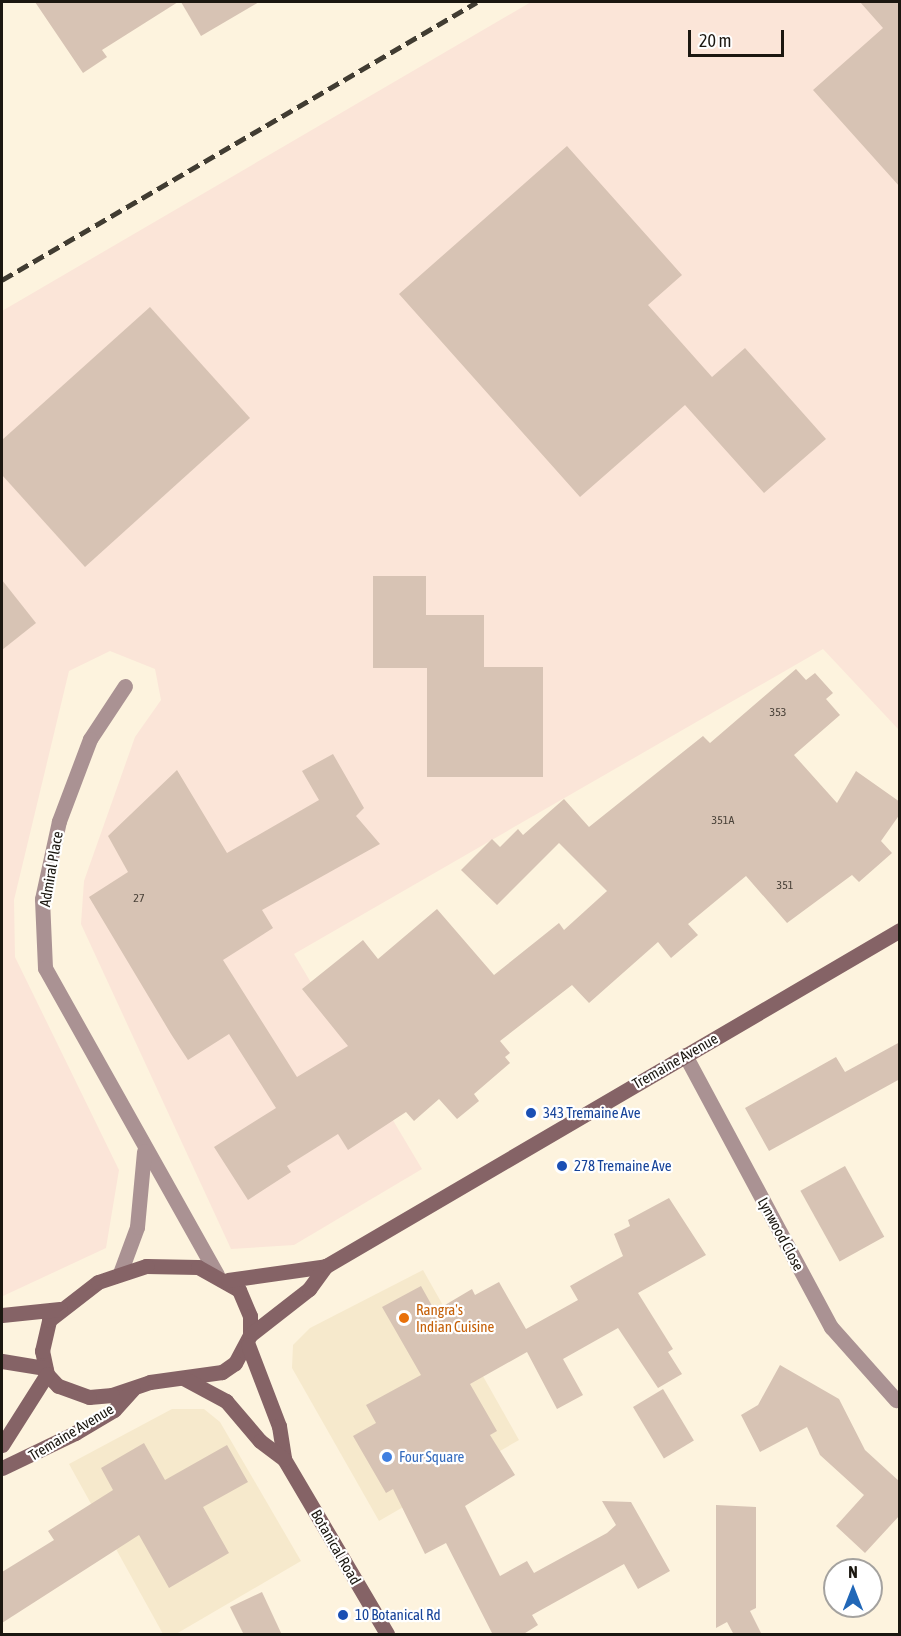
<!DOCTYPE html>
<html>
<head>
<meta charset="utf-8">
<style>
  body { margin:0 }
  #map { position:relative; width:901px; height:1636px; overflow:hidden; background:#fdf3de; font-family:"Asap Condensed",sans-serif }
  div>[style] { position:absolute }
  [style*='--x'] { left:calc(var(--x)*1px); top:calc(var(--y)*1px); width:calc(var(--w)*1px); rotate:calc(var(--a)*1deg) }
  .built>* { inset:0; background:#f6e9cc }
  .industrial>* { inset:0; background:#fbe5d8 }
  .building>* { inset:0; background:#d7c3b4; transform-origin:0 0 }
  .street>* { height:15px; margin:-7.5px; padding:0 7.5px; transform-origin:7.5px; border-radius:7.5px; background:#aa9293 }
  .secondary>* { height:15px; margin:-7.5px; padding:0 7.5px; transform-origin:7.5px; border-radius:7.5px; background:#856366 }
  .rail>* { height:4.5px; margin-top:-2.25px; transform-origin:0; background:repeating-linear-gradient(90deg,#413c32 0 12px,transparent 0 18px) }
  .dots>* { width:16px; height:16px; translate:-50% -50%; box-sizing:border-box; border:3px solid #fff; border-radius:50% }
  span { translate:-50% -50%; white-space:nowrap; text-align:center; line-height:1.15; -webkit-text-stroke:4.5px #fff; paint-order:stroke }
  .number-label { font-size:12px; color:#4a4239 }
  .number-label span { -webkit-text-stroke-width:0 }
  .street-label { font-size:15px; color:#1b1710 }
  .transit-label { font-size:15px; color:#164399 }
  .left { translate:0 -50%; text-align:left }
  .food-label { font-size:15px; color:#c56008 }
  .shop-label { font-size:15px; color:#366cbe }
  .frame { position:absolute; inset:0; border:3px solid #1b1710; pointer-events:none }
  .north { position:absolute; left:823px; top:1558px; width:60px; height:60px; box-sizing:border-box; background:#fff; border:2px solid #a4a29f; border-radius:50%; rotate:0deg; font-size:16px; font-weight:700; line-height:24px; text-align:center; color:#1b1710 }
  .north::after { content:''; display:block; margin:auto; width:21px; height:27px; background:#2167b7; clip-path:polygon(50% 0,100% 100%,50% 72%,0 100%) }
  .scale { position:absolute; left:688px; top:30px; width:96px; height:27px; box-sizing:border-box; border:3px solid #1b1710; border-top:0; padding-left:8px; font-size:18px; line-height:21px; white-space:nowrap; color:#1b1710; -webkit-text-stroke:4px #fff; paint-order:stroke }
</style>
</head>
<body>
<div id="map">
  <div class="built">
    <i style="clip-path:polygon(423px 1270px,519px 1440px,379px 1521px,292px 1368px,293px 1345px,310px 1328px)"></i>
    <i style="clip-path:polygon(172px 1409px,204px 1409px,220px 1422px,301px 1561px,176px 1634px,163px 1634px,69px 1464px)"></i>
  </div>
  <div class="industrial">
    <i style="clip-path:polygon(531px 2px,899px 2px,899px 730px,823px 649px,294px 954px,422px 1169px,294px 1245px,231px 1249px,81px 924px,84px 881px,135px 737px,161px 700px,155px 669px,110px 651px,69px 671px,14px 900px,15px 957px,119px 1170px,106px 1248px,3px 1296px,2px 311px)"></i>
  </div>
  <div class="building">
    <i style="clip-path:polygon(35px 2px,178px 2px,102px 50px,107px 57px,83px 73px)"></i>
    <i style="clip-path:polygon(181px 2px,259px 2px,201px 36px)"></i>
    <i style="clip-path:polygon(860px 2px,900px 2px,900px 187px,813px 90px,883px 28px)"></i>
    <i style="clip-path:polygon(567px 146px,682px 275px,648px 305px,712px 377px,745px 348px,826px 439px,764px 493px,685px 405px,580px 497px,399px 294px)"></i>
    <i style="clip-path:polygon(150px 307px,250px 418px,85px 567px,2px 475px,2px 440px)"></i>
    <i style="clip-path:polygon(373px 576px,426px 576px,426px 615px,484px 615px,484px 667px,543px 667px,543px 777px,427px 777px,427px 668px,373px 668px)"></i>
    <i style="clip-path:polygon(2px 580px,36px 623px,2px 650px)"></i>
    <i style="clip-path:polygon(796px 669px,806px 680px,815px 673px,833px 693px,826px 699px,840px 715px,794px 755px,837px 803px,856px 771px,900px 802px,900px 814px,881px 841px,892px 853px,859px 882px,852px 875px,787px 923px,746px 876px,688px 924px,698px 935px,671px 958px,658px 942px,589px 1003px,572px 985px,500px 1041px,510px 1053px,505px 1057px,510px 1063px,474px 1094px,479px 1101px,457px 1119px,439px 1099px,414px 1121px,406px 1112px,348px 1150px,338px 1134px,287px 1166px,291px 1172px,248px 1200px,214px 1147px,276px 1108px,229px 1034px,188px 1060px,171px 1034px,89px 897px,128px 872px,108px 836px,177px 770px,227px 853px,319px 800px,302px 771px,333px 754px,364px 808px,356px 816px,380px 844px,262px 910px,273px 928px,223px 960px,297px 1077px,348px 1046px,302px 989px,363px 940px,378px 959px,437px 909px,494px 975px,559px 923px,564px 930px,607px 891px,559px 843px,497px 905px,461px 870px,492px 839px,500px 847px,518px 829px,523px 835px,564px 799px,589px 827px,703px 736px,710px 743px)"></i>
    <i style="clip-path:polygon(900px 1042px,900px 1079px,769px 1151px,745px 1108px,836px 1057px,845px 1072px)"></i>
    <i style="left:845px;top:1166px;width:81px;height:51px;rotate:61deg"></i>
    <i style="clip-path:polygon(669px 1198px,706px 1255px,638px 1293px,673px 1349px,668px 1352px,682px 1374px,658px 1388px,618px 1328px,563px 1359px,583px 1395px,557px 1409px,527px 1352px,470px 1384px,497px 1431px,490px 1435px,515px 1475px,465px 1506px,500px 1576px,527px 1561px,534px 1573px,607px 1533px,616px 1525px,602px 1501px,631px 1502px,670px 1571px,638px 1589px,624px 1564px,532px 1615px,538px 1625px,522px 1635px,493px 1635px,446px 1543px,425px 1554px,393px 1489px,386px 1493px,353px 1436px,376px 1423px,366px 1405px,421px 1375px,382px 1307px,421px 1286px,435px 1311px,472px 1289px,475px 1295px,499px 1282px,526px 1329px,578px 1300px,570px 1286px,623px 1256px,614px 1234px,630px 1226px,628px 1220px)"></i>
    <i style="clip-path:polygon(780px 1365px,839px 1399px,865px 1450px,900px 1482px,900px 1515px,865px 1553px,836px 1526px,864px 1495px,820px 1455px,807px 1427px,760px 1452px,741px 1415px,758px 1405px)"></i>
    <i style="left:663px;top:1389px;width:60px;height:35px;rotate:59deg"></i>
    <i style="clip-path:polygon(144px 1443px,165px 1480px,227px 1445px,248px 1482px,203px 1507px,229px 1553px,169px 1588px,139px 1535px,2px 1623px,2px 1572px,54px 1540px,48px 1531px,113px 1490px,101px 1468px)"></i>
    <i style="clip-path:polygon(716px 1505px,756px 1507px,756px 1608px,750px 1611px,762px 1635px,734px 1635px,727px 1622px,716px 1628px)"></i>
    <i style="clip-path:polygon(262px 1592px,282px 1635px,244px 1635px,230px 1607px)"></i>
  </div>
  <div class="street">
    <i style="--x:125;--y:686;--w:64;--a:123.4"></i>
    <i style="--x:90;--y:739;--w:88;--a:110.7"></i>
    <i style="--x:59;--y:821;--w:80;--a:102.3"></i>
    <i style="--x:42;--y:899;--w:69;--a:87.5"></i>
    <i style="--x:45;--y:968;--w:351;--a:60.7"></i>
    <i style="--x:685;--y:1055;--w:309;--a:61.8"></i>
    <i style="--x:831;--y:1327;--w:98;--a:48.3"></i>
    <i style="--x:120;--y:1273;--w:49;--a:-69.7"></i>
    <i style="--x:137;--y:1227;--w:76;--a:-84.7"></i>
  </div>
  <div class="secondary">
    <i style="--x:146;--y:1266;--w:52;--a:1.1"></i>
    <i style="--x:198;--y:1267;--w:47;--a:29.3"></i>
    <i style="--x:239;--y:1290;--w:28;--a:67"></i>
    <i style="--x:250;--y:1316;--w:19;--a:90"></i>
    <i style="--x:250;--y:1335;--w:32;--a:118"></i>
    <i style="--x:235;--y:1363;--w:16;--a:145"></i>
    <i style="--x:222;--y:1372;--w:73;--a:172.1"></i>
    <i style="--x:150;--y:1382;--w:40;--a:161.1"></i>
    <i style="--x:112;--y:1395;--w:23;--a:175"></i>
    <i style="--x:89;--y:1397;--w:33;--a:-160"></i>
    <i style="--x:58;--y:1386;--w:16;--a:-133"></i>
    <i style="--x:47;--y:1374;--w:24;--a:-102"></i>
    <i style="--x:42;--y:1351;--w:32;--a:-77"></i>
    <i style="--x:49;--y:1320;--w:62;--a:-37.8"></i>
    <i style="--x:98;--y:1282;--w:51;--a:-18.4"></i>
    <i style="--x:228;--y:1280;--w:99;--a:-8.1"></i>
    <i style="--x:2;--y:1315;--w:58;--a:-5.9"></i>
    <i style="--x:250;--y:1335;--w:75;--a:-37.9"></i>
    <i style="--x:309;--y:1289;--w:29;--a:-54"></i>
    <i style="--x:326;--y:1266;--w:665;--a:-30.34"></i>
    <i style="--x:248;--y:1345;--w:87;--a:69.1"></i>
    <i style="--x:279;--y:1426;--w:33;--a:81"></i>
    <i style="--x:284;--y:1459;--w:203;--a:59.5"></i>
    <i style="--x:2;--y:1361;--w:44;--a:9.2"></i>
    <i style="--x:183;--y:1378;--w:49;--a:28.1"></i>
    <i style="--x:226;--y:1401;--w:52;--a:49.6"></i>
    <i style="--x:260;--y:1441;--w:30;--a:37"></i>
    <i style="--x:2;--y:1445;--w:84;--a:-57.6"></i>
    <i style="--x:2;--y:1468;--w:81;--a:-25.6"></i>
    <i style="--x:75;--y:1433;--w:45;--a:-30.5"></i>
    <i style="--x:114;--y:1410;--w:28;--a:-48"></i>
  </div>
  <div class="rail">
    <i style="--x:2;--y:280;--w:550;--a:-30.34"></i>
  </div>
  <div class="dots">
    <i style="left:531px;top:1113px;background:#1a4fb4"></i>
    <i style="left:562px;top:1166px;background:#1a4fb4"></i>
    <i style="left:404px;top:1318px;background:#e8710a"></i>
    <i style="left:387px;top:1457px;background:#3f7fe0"></i>
    <i style="left:343px;top:1615px;background:#1a4fb4"></i>
  </div>
  <div class="number-label">
    <span style="left:778px;top:713px">353</span>
    <span style="left:723px;top:821px">351A</span>
    <span style="left:785px;top:886px">351</span>
    <span style="left:139px;top:899px">27</span>
  </div>
  <div class="street-label">
    <span style="left:51px;top:869px;rotate:-80deg">Admiral Place</span>
    <span style="left:675px;top:1061px;rotate:-30deg">Tremaine Avenue</span>
    <span style="left:781px;top:1234px;rotate:62deg">Lynwood Close</span>
    <span style="left:71px;top:1432px;rotate:-31deg">Tremaine Avenue</span>
    <span style="left:336px;top:1547px;rotate:60deg">Botanical Road</span>
  </div>
  <div class="transit-label">
    <span class="left" style="left:543px;top:1113px">343 Tremaine Ave</span>
    <span class="left" style="left:574px;top:1166px">278 Tremaine Ave</span>
    <span class="left" style="left:355px;top:1615px">10 Botanical Rd</span>
  </div>
  <div class="food-label">
    <span class="left" style="left:416px;top:1318px">Rangra's<br>Indian Cuisine</span>
  </div>
  <div class="shop-label">
    <span class="left" style="left:399px;top:1457px">Four Square</span>
  </div>
  <div class="frame"></div>
  <div class="north">N</div>
  <div class="scale">20 m</div>
</div>
</body>
</html>
